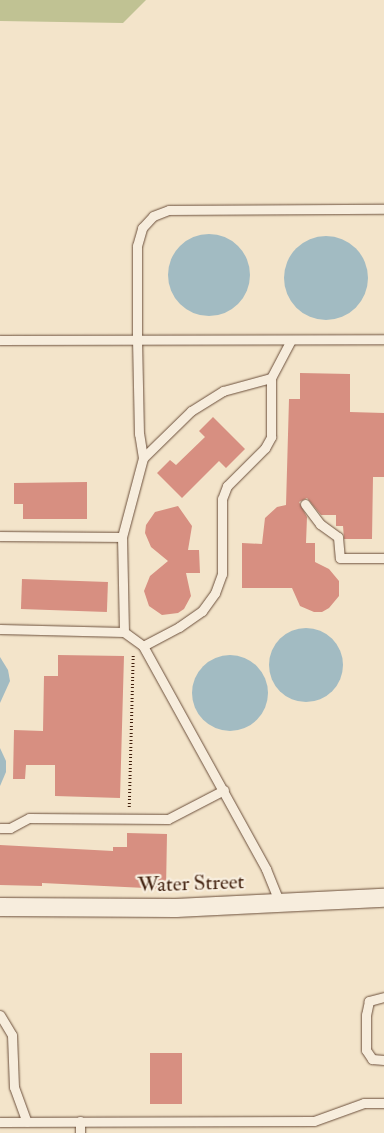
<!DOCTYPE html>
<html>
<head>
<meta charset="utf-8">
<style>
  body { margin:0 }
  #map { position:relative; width:384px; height:1133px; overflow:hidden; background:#f3e4ca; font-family:"IM FELL Double Pica",serif }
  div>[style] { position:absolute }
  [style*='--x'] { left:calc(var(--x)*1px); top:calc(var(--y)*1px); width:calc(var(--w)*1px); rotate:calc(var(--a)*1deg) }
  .green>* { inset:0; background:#c0c293 }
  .water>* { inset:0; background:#a2bbc2 }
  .round { border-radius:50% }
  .building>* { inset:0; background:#d78f81; transform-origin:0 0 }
  .path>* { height:2.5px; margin-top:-1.25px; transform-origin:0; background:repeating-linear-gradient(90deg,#3f1e0c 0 1px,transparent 0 3.5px) }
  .roads { filter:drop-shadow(0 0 1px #6c503c) drop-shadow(0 0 1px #6c503c) }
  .service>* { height:9px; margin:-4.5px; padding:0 4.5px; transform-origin:4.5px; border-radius:4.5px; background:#f7eddd }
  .minor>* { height:18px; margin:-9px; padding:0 9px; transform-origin:9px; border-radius:9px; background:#f7eddd }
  span { translate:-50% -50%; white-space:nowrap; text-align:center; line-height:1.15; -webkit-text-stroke:4.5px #f7eddd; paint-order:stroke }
  .street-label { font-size:21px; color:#3f1e0c }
</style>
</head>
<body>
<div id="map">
  <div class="green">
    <i style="clip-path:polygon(0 0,146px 0,123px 23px,0 21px)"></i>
  </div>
  <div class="water">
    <i class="round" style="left:168px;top:234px;width:82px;height:82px"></i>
    <i class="round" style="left:284px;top:236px;width:84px;height:84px"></i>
    <i class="round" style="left:269px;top:628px;width:74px;height:74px"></i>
    <i class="round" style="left:192px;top:655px;width:76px;height:76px"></i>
    <i style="clip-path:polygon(0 657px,8px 670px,10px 681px,0 703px)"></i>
    <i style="clip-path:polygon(0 748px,6px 761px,6px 772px,0 786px)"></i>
  </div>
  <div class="building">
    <i style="clip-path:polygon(300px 373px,350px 374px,350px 412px,384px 413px,384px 477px,373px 477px,372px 539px,344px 539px,343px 526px,336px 526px,336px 515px,321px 515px,307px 498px,299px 502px,307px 517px,306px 543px,315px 543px,315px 562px,329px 569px,339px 581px,339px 596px,329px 608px,322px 612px,314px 612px,300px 606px,292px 588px,242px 588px,242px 543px,262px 544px,265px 518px,277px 507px,286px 505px,289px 399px,300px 399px)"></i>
    <i style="clip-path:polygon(213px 417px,245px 449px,226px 468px,219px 461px,182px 498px,157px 473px,170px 460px,176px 465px,205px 437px,199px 431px)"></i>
    <i style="clip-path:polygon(87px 482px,87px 519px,23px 519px,23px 504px,14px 504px,14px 483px)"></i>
    <i style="clip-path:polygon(178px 506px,192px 526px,188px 550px,199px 550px,200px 573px,186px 573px,191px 596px,184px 609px,178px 613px,162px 615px,149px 606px,144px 591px,150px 576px,168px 561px,151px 547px,145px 533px,146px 525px,155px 512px)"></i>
    <i style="left:22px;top:579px;width:86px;height:30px;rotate:2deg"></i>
    <i style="clip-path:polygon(58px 655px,124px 656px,120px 798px,55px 796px,55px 765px,26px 765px,25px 779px,13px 779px,14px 730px,43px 731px,44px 676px,58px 676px)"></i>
    <i style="clip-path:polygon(127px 833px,167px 834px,166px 889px,42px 883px,42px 886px,0 885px,0 845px,113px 851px,113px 847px,127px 847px)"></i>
    <i style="left:150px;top:1053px;width:32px;height:51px"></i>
  </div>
  <div class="path">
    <i style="--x:129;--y:807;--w:154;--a:-88.5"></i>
  </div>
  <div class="roads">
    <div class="service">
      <i style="--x:0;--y:340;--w:384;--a:-0.1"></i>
      <i style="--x:143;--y:458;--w:67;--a:-44.4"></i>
      <i style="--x:191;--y:411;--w:38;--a:-32"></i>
      <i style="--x:223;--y:391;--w:50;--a:-15.2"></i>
      <i style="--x:271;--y:378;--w:43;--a:-62.2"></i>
      <i style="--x:305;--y:504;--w:25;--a:53"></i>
      <i style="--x:320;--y:524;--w:22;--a:36"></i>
      <i style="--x:338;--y:537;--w:21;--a:85"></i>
      <i style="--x:340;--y:558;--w:44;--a:0"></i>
      <i style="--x:0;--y:536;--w:122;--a:0.5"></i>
      <i style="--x:0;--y:629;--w:124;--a:1.4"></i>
      <i style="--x:124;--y:632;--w:24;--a:36"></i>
      <i style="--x:143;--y:646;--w:255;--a:61.1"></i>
      <i style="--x:266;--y:869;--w:37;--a:68"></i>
      <i style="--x:124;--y:632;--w:95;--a:-91.2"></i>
      <i style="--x:122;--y:537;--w:82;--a:-75.1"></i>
      <i style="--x:143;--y:458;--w:24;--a:-99"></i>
      <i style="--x:139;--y:434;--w:93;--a:-91.2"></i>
      <i style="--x:137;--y:341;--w:95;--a:-90"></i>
      <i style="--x:137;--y:246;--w:19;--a:-74"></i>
      <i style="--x:142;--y:228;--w:16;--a:-47"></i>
      <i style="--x:153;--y:216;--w:17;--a:-21"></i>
      <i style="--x:169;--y:210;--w:215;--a:-0.3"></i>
      <i style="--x:143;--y:646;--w:41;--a:-27.8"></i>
      <i style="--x:179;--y:627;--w:28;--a:-35"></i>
      <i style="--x:202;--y:611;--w:22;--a:-54"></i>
      <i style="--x:215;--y:593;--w:20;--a:-70"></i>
      <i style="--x:222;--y:574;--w:75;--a:-90"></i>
      <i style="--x:222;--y:499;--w:14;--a:-69"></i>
      <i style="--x:227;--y:486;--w:54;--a:-45"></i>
      <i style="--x:265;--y:448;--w:13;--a:-61"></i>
      <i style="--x:271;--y:437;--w:59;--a:-90"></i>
      <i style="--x:0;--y:828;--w:10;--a:0"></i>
      <i style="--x:10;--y:828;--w:21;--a:-28"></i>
      <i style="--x:29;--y:818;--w:139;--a:0.4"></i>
      <i style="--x:168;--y:819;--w:63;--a:-27.4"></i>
      <i style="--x:384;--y:997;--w:16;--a:165"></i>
      <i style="--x:369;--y:1001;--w:14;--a:102"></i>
      <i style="--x:366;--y:1015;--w:35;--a:90"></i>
      <i style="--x:366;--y:1050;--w:11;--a:56"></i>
      <i style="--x:372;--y:1059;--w:12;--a:5"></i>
      <i style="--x:0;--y:1015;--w:23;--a:59"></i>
      <i style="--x:12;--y:1035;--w:52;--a:87.8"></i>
      <i style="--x:14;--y:1087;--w:37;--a:70"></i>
      <i style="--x:0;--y:1122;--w:314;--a:-0.2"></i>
      <i style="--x:314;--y:1121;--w:53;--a:-19.8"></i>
      <i style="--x:364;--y:1103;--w:20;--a:0"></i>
      <i style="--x:80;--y:1133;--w:12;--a:-90"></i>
    </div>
    <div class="minor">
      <i style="--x:0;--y:907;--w:176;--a:0.3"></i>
      <i style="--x:176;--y:908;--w:208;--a:-2.8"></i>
    </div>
  </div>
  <div class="street-label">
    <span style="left:191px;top:884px;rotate:-2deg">Water Street</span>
  </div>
</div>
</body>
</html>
